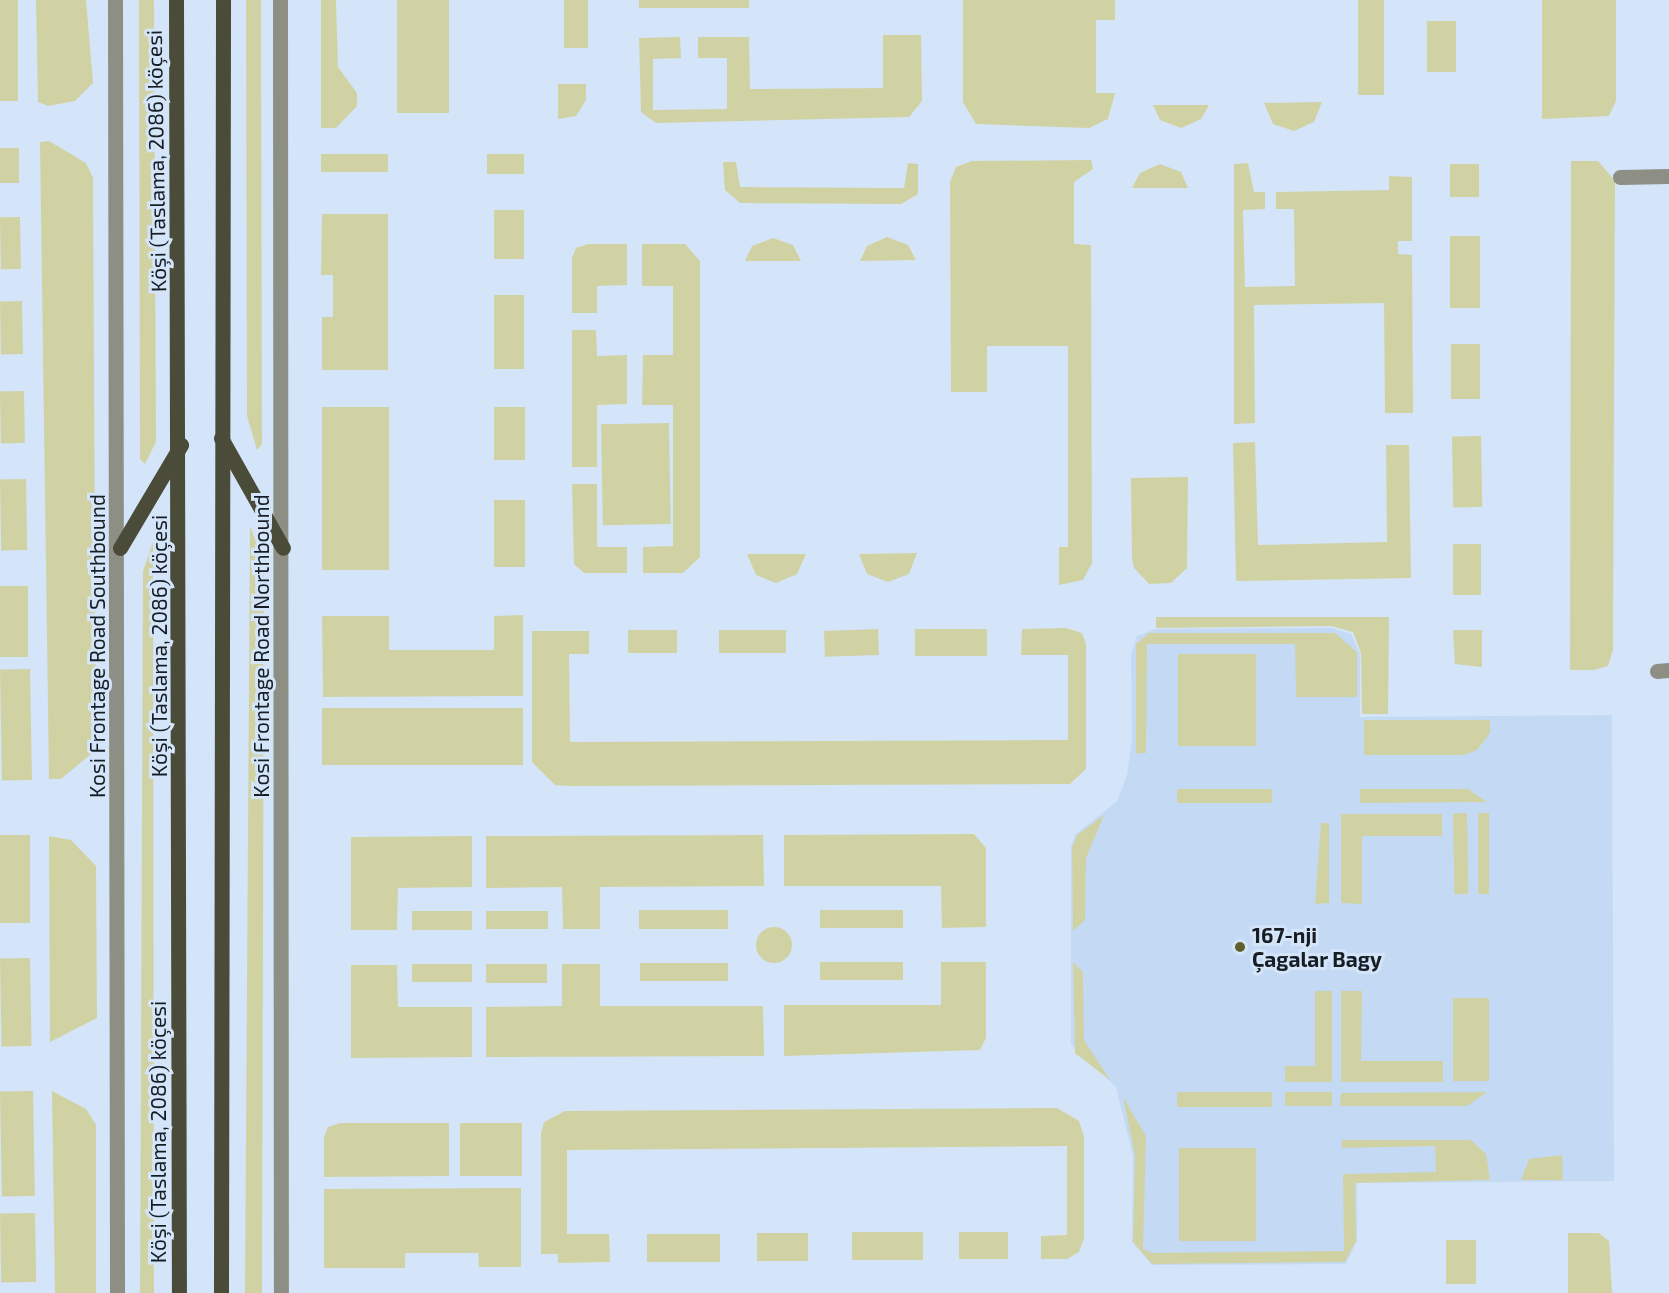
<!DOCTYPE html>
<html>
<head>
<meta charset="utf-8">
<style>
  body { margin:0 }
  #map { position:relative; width:1669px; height:1293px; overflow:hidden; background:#d4e5f9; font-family:"Exo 2",sans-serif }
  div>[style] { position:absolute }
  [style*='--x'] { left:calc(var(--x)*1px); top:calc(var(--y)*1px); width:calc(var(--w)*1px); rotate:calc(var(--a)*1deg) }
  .built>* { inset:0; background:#c4daf4 }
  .green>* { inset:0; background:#d1d2a4; transform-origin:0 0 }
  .round { border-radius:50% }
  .street>* { height:15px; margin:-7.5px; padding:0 7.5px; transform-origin:7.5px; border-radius:7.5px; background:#8e8f84 }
  .primary>* { height:15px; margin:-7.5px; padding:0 7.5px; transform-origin:7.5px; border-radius:7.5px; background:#4a4b39 }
  .dots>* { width:16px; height:16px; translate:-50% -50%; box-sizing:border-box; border:3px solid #d4e5f9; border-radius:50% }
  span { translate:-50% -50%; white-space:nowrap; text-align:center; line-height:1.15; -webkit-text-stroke:6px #d4e5f9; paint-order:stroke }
  .street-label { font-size:21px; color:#171d24 }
  .poi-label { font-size:21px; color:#171d24; font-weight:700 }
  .left { translate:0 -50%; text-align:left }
</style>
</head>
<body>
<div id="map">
  <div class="built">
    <i style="clip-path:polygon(1331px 628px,1351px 634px,1360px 653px,1360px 717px,1612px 715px,1614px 1181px,1357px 1183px,1357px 1241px,1346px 1264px,1152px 1265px,1132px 1242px,1133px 1156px,1116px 1087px,1071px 1045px,1071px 846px,1076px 834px,1117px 801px,1127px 775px,1132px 740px,1131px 654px,1137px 636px,1156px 629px)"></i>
  </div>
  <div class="green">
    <i style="left:0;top:0;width:18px;height:101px"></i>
    <i style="clip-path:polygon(36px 0,86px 0,93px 83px,75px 101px,48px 106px,38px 102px)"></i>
    <i style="clip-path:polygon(139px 0,154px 0,156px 442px,145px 464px,140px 459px)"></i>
    <i style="clip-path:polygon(246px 0,261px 0,262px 444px,257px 450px,247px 416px)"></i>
    <i style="clip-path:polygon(321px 0,336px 0,338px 67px,357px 93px,357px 106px,336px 128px,321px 128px)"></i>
    <i style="left:397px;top:0;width:52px;height:113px"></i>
    <i style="left:564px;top:0;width:24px;height:48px"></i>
    <i style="left:639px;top:0;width:110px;height:8px"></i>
    <i style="clip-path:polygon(963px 0,1115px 0,1115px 20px,1096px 20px,1096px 93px,1115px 93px,1108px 119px,1089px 128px,976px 124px,963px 102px)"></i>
    <i style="left:1358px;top:0;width:26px;height:95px"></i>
    <i style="clip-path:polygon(1542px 0,1616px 0,1616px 101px,1609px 116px,1542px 119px)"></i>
    <i style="left:1456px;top:21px;width:51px;height:29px;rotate:90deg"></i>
    <i style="clip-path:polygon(883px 35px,921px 35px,922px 101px,909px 117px,656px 123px,641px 112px,639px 38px,680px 37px,681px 58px,653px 59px,653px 110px,727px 109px,727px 58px,698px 58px,698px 37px,749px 37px,750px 89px,883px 88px)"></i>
    <i style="clip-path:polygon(558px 84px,586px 84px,586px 100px,576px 116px,558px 119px)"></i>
    <i style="clip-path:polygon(1322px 102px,1314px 122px,1294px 131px,1273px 124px,1264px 103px)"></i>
    <i style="clip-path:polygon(1153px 105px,1209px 105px,1201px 119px,1181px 128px,1160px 120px)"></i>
    <i style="clip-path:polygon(49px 141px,86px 163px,93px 178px,96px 750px,61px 779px,49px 779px,40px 142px)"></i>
    <i style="left:0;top:148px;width:19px;height:35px"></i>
    <i style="left:321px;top:154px;width:67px;height:18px"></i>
    <i style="left:487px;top:154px;width:37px;height:20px"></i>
    <i style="clip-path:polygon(1091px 160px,1093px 169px,1074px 182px,1074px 244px,1091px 245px,1092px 563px,1083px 580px,1059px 585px,1059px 547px,1068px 547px,1068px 346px,987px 346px,987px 392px,951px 392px,950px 182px,956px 167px,972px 161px)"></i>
    <i style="clip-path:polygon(1571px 161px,1598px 161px,1615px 181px,1613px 650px,1608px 666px,1594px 670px,1570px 670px)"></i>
    <i style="clip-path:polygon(723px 162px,736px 162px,740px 187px,904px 188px,908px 163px,918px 164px,918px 194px,901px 204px,740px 203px,725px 190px)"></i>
    <i style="clip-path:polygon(1248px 163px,1254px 192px,1265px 192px,1265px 209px,1243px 210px,1245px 287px,1295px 286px,1294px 209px,1276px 209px,1276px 192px,1389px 190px,1389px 176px,1412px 177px,1412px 241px,1398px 241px,1398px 254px,1412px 255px,1413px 413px,1385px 413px,1384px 303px,1254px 305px,1255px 423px,1234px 424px,1234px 164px)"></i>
    <i style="clip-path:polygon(1160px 164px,1181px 172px,1188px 188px,1132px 188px,1140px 173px)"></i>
    <i style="left:1450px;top:164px;width:29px;height:33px"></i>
    <i style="left:494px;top:210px;width:30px;height:49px"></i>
    <i style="clip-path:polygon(322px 214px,388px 214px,388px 370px,322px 370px,322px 317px,333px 317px,333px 275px,321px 275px)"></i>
    <i style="left:20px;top:217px;width:52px;height:20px;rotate:89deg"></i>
    <i style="left:1450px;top:236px;width:30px;height:72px"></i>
    <i style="clip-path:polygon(887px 237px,908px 245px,916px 260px,860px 261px,867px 246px)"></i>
    <i style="clip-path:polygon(773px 238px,793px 245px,801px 261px,745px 261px,752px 246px)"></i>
    <i style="clip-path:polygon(588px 244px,627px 244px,627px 285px,597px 286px,597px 313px,572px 313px,572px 258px,576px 248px)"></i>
    <i style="clip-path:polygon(642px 244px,685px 244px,700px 261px,700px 557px,683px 573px,643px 573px,643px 547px,673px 546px,673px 405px,642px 405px,643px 355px,673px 355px,673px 286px,642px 286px)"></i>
    <i style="left:494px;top:295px;width:30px;height:74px"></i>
    <i style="left:22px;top:301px;width:53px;height:22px;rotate:89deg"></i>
    <i style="clip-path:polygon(572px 330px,596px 330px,597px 356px,627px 355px,627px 404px,597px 405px,597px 467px,572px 467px)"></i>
    <i style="left:1451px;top:344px;width:29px;height:55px"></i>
    <i style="left:24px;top:391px;width:52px;height:24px;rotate:89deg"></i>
    <i style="left:322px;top:407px;width:67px;height:163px"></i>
    <i style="left:494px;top:407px;width:31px;height:53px"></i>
    <i style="left:669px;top:423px;width:101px;height:68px;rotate:89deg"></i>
    <i style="left:1481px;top:436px;width:71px;height:29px;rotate:89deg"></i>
    <i style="clip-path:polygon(1255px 442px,1258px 545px,1387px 542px,1386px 445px,1409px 445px,1411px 578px,1236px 581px,1233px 443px)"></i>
    <i style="clip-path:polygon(1188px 477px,1187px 568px,1171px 583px,1149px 584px,1134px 568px,1132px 557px,1131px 478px)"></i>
    <i style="left:26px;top:479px;width:71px;height:26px;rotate:89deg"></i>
    <i style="clip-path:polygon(572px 484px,597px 484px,597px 547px,627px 547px,627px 573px,584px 573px,574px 564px)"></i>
    <i style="left:494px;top:500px;width:31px;height:67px"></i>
    <i style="clip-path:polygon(250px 526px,264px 563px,262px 1293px,245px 1293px)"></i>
    <i style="clip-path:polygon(153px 542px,154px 1293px,140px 1293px,143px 571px)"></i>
    <i style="left:1453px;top:544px;width:28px;height:51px"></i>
    <i style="clip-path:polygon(917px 553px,909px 574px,888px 582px,867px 574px,859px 554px)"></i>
    <i style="clip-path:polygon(747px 554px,806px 554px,797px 574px,776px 583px,756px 575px)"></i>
    <i style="left:0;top:586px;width:28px;height:71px"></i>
    <i style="clip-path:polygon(523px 615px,523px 696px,323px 697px,322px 616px,389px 616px,389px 650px,494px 650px,494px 616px)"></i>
    <i style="clip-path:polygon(1156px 617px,1389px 617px,1388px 714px,1362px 714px,1361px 653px,1353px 632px,1331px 626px,1156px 628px)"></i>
    <i style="clip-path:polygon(1066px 628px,1082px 633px,1086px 644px,1086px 769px,1070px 784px,569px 786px,555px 785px,532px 762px,532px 631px,589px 631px,589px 654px,569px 654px,570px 742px,1068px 740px,1068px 655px,1021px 655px,1022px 629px)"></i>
    <i style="left:878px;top:629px;width:26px;height:54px;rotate:88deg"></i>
    <i style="left:915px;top:629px;width:72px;height:27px"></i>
    <i style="left:628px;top:630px;width:49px;height:23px"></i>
    <i style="left:719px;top:630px;width:67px;height:23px"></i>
    <i style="clip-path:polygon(1453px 630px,1482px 630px,1482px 667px,1455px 664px)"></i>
    <i style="clip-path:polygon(1149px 633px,1335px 633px,1357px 652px,1357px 697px,1296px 697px,1295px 644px,1147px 644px,1146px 753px,1136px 753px,1136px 644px)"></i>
    <i style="left:1178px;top:654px;width:78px;height:92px"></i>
    <i style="left:30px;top:669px;width:111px;height:30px;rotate:89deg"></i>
    <i style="left:523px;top:708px;width:57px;height:201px;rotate:90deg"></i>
    <i style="clip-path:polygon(1364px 720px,1490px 720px,1490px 733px,1477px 750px,1464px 755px,1364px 755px)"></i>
    <i style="left:1272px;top:789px;width:14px;height:95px;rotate:90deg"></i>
    <i style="clip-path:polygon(1360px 789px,1468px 789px,1487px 802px,1360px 803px)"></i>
    <i style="left:1467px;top:813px;width:81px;height:14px;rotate:89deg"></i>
    <i style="left:1489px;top:813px;width:81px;height:11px;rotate:90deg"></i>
    <i style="clip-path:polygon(1341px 814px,1442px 814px,1442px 836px,1362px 836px,1362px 904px,1341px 903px)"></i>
    <i style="clip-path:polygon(1104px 815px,1086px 858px,1085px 920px,1073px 931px,1072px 847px,1077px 835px)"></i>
    <i style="clip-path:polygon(1321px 823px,1329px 823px,1329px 903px,1315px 904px)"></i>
    <i style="clip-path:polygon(974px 834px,986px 848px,986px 927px,942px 928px,941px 886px,784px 886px,784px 835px)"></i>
    <i style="left:30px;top:835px;width:88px;height:30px;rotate:90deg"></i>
    <i style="clip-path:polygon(763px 835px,764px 886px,600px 887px,600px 929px,563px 929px,562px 887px,486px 888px,486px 836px)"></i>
    <i style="clip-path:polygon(49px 836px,71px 840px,96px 866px,97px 1018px,50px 1042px)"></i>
    <i style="clip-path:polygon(472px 836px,472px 887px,398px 888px,397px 930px,351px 930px,351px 837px)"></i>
    <i style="left:639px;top:910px;width:89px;height:19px"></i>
    <i style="left:820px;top:910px;width:83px;height:18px"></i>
    <i style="left:472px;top:911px;width:19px;height:60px;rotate:90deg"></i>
    <i style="left:486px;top:911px;width:62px;height:18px"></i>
    <i class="round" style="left:756px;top:927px;width:36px;height:36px"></i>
    <i style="left:30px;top:958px;width:88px;height:30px;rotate:89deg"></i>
    <i style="left:903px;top:962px;width:18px;height:83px;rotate:90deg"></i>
    <i style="clip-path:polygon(941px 962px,986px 962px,986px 1038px,980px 1050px,784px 1056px,784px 1005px,941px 1005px)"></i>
    <i style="clip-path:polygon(1073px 962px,1083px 972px,1084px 1040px,1110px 1080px,1075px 1053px)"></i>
    <i style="left:728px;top:963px;width:18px;height:88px;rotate:90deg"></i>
    <i style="left:472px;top:964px;width:18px;height:60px;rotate:90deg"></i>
    <i style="left:486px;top:964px;width:61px;height:19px"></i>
    <i style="clip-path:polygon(562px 964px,600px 964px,600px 1006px,763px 1006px,764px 1056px,486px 1057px,486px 1007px,562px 1006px)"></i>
    <i style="clip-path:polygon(351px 965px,397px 965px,398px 1007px,472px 1007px,472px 1057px,351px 1058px)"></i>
    <i style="clip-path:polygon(1315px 991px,1332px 991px,1332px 1082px,1285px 1082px,1285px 1066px,1315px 1066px)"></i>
    <i style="clip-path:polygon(1341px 991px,1362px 991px,1361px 1061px,1443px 1061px,1443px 1082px,1341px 1082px)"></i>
    <i style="left:1453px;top:998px;width:36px;height:83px"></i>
    <i style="left:33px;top:1091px;width:105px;height:33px;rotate:89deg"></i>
    <i style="clip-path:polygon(52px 1091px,86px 1109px,96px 1125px,96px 1293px,55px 1293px)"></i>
    <i style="left:1272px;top:1092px;width:15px;height:95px;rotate:90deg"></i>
    <i style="left:1285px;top:1092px;width:47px;height:14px"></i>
    <i style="clip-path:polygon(1487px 1092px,1467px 1106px,1340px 1106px,1341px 1093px)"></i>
    <i style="clip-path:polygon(1123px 1097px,1146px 1136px,1143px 1249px,1152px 1253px,1344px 1251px,1343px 1174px,1436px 1172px,1435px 1146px,1342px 1148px,1342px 1140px,1471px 1140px,1486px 1154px,1490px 1180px,1355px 1183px,1356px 1241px,1345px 1262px,1152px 1264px,1133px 1242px,1135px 1156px)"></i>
    <i style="clip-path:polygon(1057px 1108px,1079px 1121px,1084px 1137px,1084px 1238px,1079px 1252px,1067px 1259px,1041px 1259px,1041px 1236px,1067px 1235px,1067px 1146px,567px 1150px,567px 1234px,609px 1234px,610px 1262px,558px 1263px,558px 1254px,541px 1254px,541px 1133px,544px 1122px,565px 1111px)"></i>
    <i style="clip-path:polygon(340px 1123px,449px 1123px,449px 1176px,324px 1177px,324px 1137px,328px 1127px)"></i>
    <i style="left:460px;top:1123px;width:62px;height:53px"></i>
    <i style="left:1256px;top:1148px;width:93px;height:77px;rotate:90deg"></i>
    <i style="clip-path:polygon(1562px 1155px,1563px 1180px,1521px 1180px,1529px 1159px)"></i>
    <i style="clip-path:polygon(521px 1188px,521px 1267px,479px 1267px,478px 1253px,405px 1253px,405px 1268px,324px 1268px,324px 1189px)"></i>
    <i style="left:35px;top:1213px;width:69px;height:35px;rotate:89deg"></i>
    <i style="left:852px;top:1232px;width:71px;height:28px"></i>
    <i style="left:959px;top:1232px;width:49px;height:27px"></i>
    <i style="left:757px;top:1233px;width:51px;height:28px"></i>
    <i style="clip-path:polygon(1568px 1233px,1599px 1233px,1609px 1241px,1612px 1293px,1568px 1293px)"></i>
    <i style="left:647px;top:1234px;width:73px;height:28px"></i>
    <i style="left:1446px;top:1240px;width:30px;height:44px"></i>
  </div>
  <div class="street">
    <i style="--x:115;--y:0;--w:1293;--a:89.91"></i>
    <i style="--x:280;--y:0;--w:1293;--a:89.96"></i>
    <i style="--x:1620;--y:177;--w:49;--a:-1.2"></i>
    <i style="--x:1657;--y:671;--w:12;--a:-5"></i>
  </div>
  <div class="primary">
    <i style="--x:176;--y:0;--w:1293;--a:89.87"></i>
    <i style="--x:221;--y:438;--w:126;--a:60.6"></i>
    <i style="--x:120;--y:548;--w:120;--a:-59.4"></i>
    <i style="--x:221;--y:1293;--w:1293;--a:-89.91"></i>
  </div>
  <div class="dots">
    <i style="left:1240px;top:947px;background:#60602d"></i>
  </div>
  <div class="street-label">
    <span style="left:156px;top:161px;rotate:-91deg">Köşi (Taslama, 2086) köçesi</span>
    <span style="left:97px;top:646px;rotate:-90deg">Kosi Frontage Road Southbound</span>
    <span style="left:159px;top:646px;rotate:-90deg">Köşi (Taslama, 2086) köçesi</span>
    <span style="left:261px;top:646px;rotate:-90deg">Kosi Frontage Road Northbound</span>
    <span style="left:158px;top:1132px;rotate:-90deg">Köşi (Taslama, 2086) köçesi</span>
  </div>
  <div class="poi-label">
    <span class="left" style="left:1252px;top:947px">167-nji<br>Çagalar Bagy</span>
  </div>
</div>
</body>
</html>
